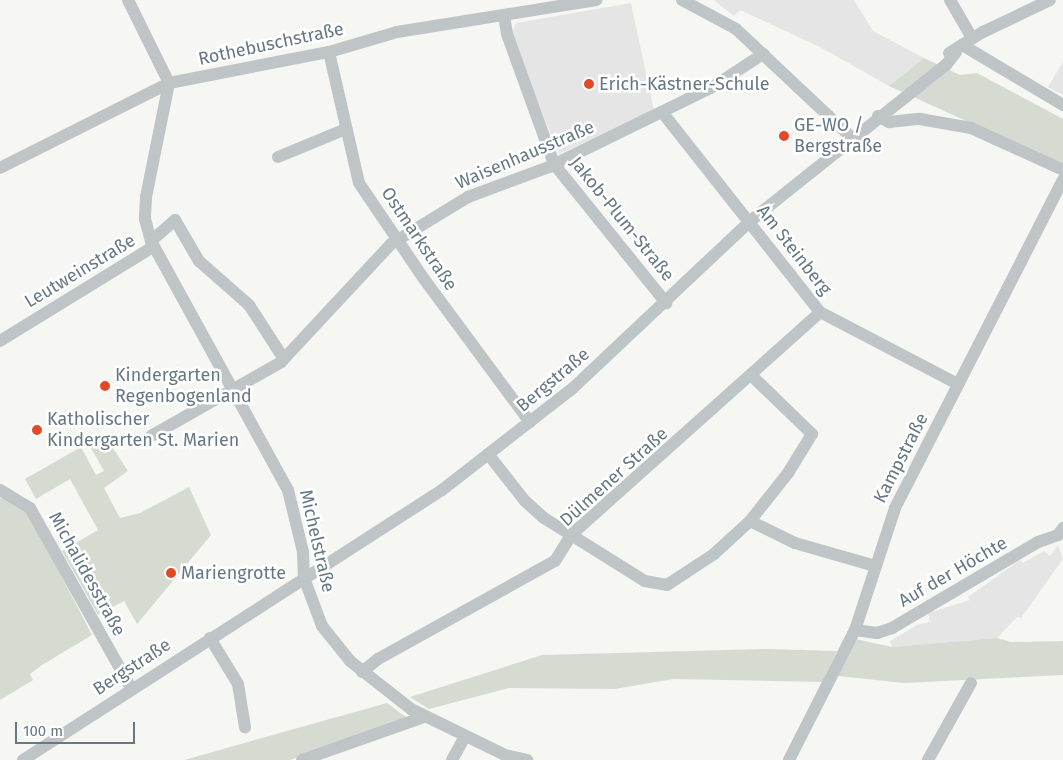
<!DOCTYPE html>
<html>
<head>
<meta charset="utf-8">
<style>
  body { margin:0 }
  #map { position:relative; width:1063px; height:760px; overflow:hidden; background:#f6f6f3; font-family:"Fira Sans",sans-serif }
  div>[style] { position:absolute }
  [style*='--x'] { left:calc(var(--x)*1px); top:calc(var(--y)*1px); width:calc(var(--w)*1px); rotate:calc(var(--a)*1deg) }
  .built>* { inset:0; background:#e4e5e4 }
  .green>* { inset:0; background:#d6dbd2 }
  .minor>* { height:12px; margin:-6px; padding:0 6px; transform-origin:6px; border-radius:6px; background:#bfc4c7 }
  .dots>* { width:14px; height:14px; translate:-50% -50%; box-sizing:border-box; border:2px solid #fff; border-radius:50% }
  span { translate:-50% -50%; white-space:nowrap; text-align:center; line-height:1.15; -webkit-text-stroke:5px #fff; paint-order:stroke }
  .street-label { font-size:18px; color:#657884 }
  .poi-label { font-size:18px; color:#657884 }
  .left { translate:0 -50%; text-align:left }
  .scale { position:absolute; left:15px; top:722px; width:120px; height:22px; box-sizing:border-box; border:2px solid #657884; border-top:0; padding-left:6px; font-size:15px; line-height:18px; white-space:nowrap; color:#657884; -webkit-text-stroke:4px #fff; paint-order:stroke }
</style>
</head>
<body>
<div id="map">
  <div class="built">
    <i style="clip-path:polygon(714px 0,854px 0,873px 31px,924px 58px,889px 86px,820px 47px,740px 10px,734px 16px)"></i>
    <i style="clip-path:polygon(631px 3px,654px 111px,559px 154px,511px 36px,516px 23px)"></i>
    <i style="clip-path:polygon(1063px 62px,1063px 95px,1048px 87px)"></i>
    <i style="clip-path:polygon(1058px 545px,1063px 559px,1021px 618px,1017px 617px,997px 638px,892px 647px,890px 641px,917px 625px,930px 622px,928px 613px,970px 600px,968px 597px,1020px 560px,1023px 563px,1044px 551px,1050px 556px)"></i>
  </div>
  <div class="green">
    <i style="clip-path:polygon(924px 58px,960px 75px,977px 73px,1063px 119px,1063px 165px,889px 86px)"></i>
    <i style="clip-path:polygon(103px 433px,128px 471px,104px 488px,120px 518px,140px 513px,189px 487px,211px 535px,137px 624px,124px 601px,98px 615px,62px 551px,98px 530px,70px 479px,36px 499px,25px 479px,81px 447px,96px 475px,104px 471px,88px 443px)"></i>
    <i style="clip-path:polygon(0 498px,15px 501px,28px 512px,92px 635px,42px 665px,30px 674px,33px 680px,0 700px)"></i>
    <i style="clip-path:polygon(997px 638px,1011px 642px,1063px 641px,1063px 675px,904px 683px,838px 676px,856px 639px,892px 647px)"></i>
    <i style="clip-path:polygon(768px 649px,837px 651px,822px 682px,673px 679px,615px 689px,509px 688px,429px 709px,410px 697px,542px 655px)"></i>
    <i style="clip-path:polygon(387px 703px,410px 720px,290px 760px,184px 760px)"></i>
  </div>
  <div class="minor">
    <i style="--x:128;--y:0;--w:93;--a:63.7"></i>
    <i style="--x:169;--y:83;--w:116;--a:101.4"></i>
    <i style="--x:146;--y:197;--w:22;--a:93"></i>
    <i style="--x:145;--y:219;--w:23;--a:75"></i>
    <i style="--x:151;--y:241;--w:284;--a:61.2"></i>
    <i style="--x:288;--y:490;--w:64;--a:76.4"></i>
    <i style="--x:303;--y:552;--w:26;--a:88"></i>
    <i style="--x:304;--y:578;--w:51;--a:69.4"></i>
    <i style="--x:322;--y:626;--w:45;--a:51.3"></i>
    <i style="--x:350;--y:661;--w:78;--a:38.2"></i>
    <i style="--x:411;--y:709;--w:105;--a:26.1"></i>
    <i style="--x:505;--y:755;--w:23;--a:13"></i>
    <i style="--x:682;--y:0;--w:61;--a:28.2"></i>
    <i style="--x:736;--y:29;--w:159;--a:43.2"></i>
    <i style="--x:950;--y:0;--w:44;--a:59.9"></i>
    <i style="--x:504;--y:15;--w:19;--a:81"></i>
    <i style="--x:507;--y:34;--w:138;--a:70.1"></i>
    <i style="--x:554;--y:164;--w:179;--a:51.1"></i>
    <i style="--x:964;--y:46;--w:115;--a:30.8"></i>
    <i style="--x:329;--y:52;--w:134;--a:77.1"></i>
    <i style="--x:359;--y:183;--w:116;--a:55.9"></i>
    <i style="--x:424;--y:279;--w:178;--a:53.5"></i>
    <i style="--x:949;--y:53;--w:40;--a:-32"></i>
    <i style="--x:983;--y:32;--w:74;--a:-25.5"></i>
    <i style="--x:662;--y:112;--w:255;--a:51.7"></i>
    <i style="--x:820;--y:312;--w:156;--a:27.6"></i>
    <i style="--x:878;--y:116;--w:13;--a:29"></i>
    <i style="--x:889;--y:122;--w:31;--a:-6"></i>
    <i style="--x:920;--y:119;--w:52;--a:10"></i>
    <i style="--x:971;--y:128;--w:101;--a:24.5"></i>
    <i style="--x:278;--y:157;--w:74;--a:-22.4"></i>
    <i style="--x:0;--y:168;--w:189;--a:-26.7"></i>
    <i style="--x:169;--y:83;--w:163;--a:-11"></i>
    <i style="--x:329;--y:52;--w:71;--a:-16.4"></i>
    <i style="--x:397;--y:32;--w:202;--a:-9.1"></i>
    <i style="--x:151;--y:241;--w:32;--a:-41"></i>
    <i style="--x:175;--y:220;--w:48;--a:59.7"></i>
    <i style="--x:199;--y:261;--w:67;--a:41.3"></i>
    <i style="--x:249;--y:305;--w:64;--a:57.1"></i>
    <i style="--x:0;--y:341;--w:180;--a:-31.6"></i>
    <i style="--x:151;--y:436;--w:150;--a:-29.6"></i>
    <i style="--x:281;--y:362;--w:161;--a:-47"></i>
    <i style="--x:391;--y:244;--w:90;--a:-31.4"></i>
    <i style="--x:468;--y:197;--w:86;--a:-20.3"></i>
    <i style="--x:549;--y:167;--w:184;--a:-26.1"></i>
    <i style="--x:714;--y:86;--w:59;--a:-33.1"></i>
    <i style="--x:488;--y:454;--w:60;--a:51.8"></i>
    <i style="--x:525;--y:501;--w:25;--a:42"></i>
    <i style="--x:544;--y:518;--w:119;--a:32"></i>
    <i style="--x:645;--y:581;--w:22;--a:10"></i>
    <i style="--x:667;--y:585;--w:56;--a:-33.4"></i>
    <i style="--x:714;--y:554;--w:49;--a:-42.5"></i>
    <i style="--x:750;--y:521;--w:61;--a:-51.6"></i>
    <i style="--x:788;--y:473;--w:46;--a:-58.4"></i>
    <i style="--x:812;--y:434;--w:83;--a:-136"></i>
    <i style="--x:0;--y:490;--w:35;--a:31"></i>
    <i style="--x:30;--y:508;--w:206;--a:60.7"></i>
    <i style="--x:750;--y:521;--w:50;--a:26.1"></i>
    <i style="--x:795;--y:543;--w:83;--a:16"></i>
    <i style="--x:855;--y:630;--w:22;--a:8"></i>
    <i style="--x:877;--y:633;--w:16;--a:-18"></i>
    <i style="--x:892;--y:628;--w:169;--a:-30.5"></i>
    <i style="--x:1038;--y:542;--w:21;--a:-19"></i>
    <i style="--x:1058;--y:535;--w:9;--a:-54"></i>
    <i style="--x:210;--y:638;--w:54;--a:58.7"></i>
    <i style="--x:238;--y:684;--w:44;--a:80.8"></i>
    <i style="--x:362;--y:672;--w:21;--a:-39"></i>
    <i style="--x:378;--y:659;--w:202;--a:-29"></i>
    <i style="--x:555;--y:561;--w:31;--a:-58"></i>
    <i style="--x:571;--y:535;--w:334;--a:-41.8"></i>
    <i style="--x:23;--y:760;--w:498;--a:-32.8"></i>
    <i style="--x:442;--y:490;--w:166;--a:-37.9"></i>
    <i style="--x:573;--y:388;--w:242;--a:-43.3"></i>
    <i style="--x:749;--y:222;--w:252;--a:-38.6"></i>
    <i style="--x:946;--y:65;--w:16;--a:-52"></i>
    <i style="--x:302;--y:760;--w:129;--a:-19.4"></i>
    <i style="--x:452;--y:760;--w:26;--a:-61"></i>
    <i style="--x:789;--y:760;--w:146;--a:-63.1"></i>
    <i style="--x:855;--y:630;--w:128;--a:-71.8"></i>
    <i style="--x:895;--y:508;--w:369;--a:-62.9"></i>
    <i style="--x:928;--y:760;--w:88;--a:-60.8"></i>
  </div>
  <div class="dots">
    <i style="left:589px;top:84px;background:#e34926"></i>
    <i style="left:784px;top:136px;background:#e34926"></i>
    <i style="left:105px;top:386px;background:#e34926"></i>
    <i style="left:37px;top:430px;background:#e34926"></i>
    <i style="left:171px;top:573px;background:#e34926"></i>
  </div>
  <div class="street-label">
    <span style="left:271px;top:44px;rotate:-12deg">Rothebuschstraße</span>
    <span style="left:525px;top:155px;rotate:-23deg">Waisenhausstraße</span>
    <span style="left:622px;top:219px;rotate:51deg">Jakob-Plum-Straße</span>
    <span style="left:419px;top:239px;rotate:56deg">Ostmarkstraße</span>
    <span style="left:794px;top:250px;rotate:52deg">Am Steinberg</span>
    <span style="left:80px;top:271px;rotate:-31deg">Leutweinstraße</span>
    <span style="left:553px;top:380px;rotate:-40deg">Bergstraße</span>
    <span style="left:901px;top:458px;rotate:-63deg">Kampstraße</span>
    <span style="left:614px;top:477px;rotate:-42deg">Dülmener Straße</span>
    <span style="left:317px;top:541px;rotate:77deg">Michelstraße</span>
    <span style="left:953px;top:572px;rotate:-30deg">Auf der Höchte</span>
    <span style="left:87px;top:574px;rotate:61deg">Michalidesstraße</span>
    <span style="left:132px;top:667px;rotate:-33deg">Bergstraße</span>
  </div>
  <div class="poi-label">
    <span class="left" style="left:599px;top:84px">Erich-Kästner-Schule</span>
    <span class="left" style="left:794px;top:136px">GE-WO /<br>Bergstraße</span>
    <span class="left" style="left:115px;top:386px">Kindergarten<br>Regenbogenland</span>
    <span class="left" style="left:47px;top:430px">Katholischer<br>Kindergarten St. Marien</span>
    <span class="left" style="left:181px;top:573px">Mariengrotte</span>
  </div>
  <div class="scale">100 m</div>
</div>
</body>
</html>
